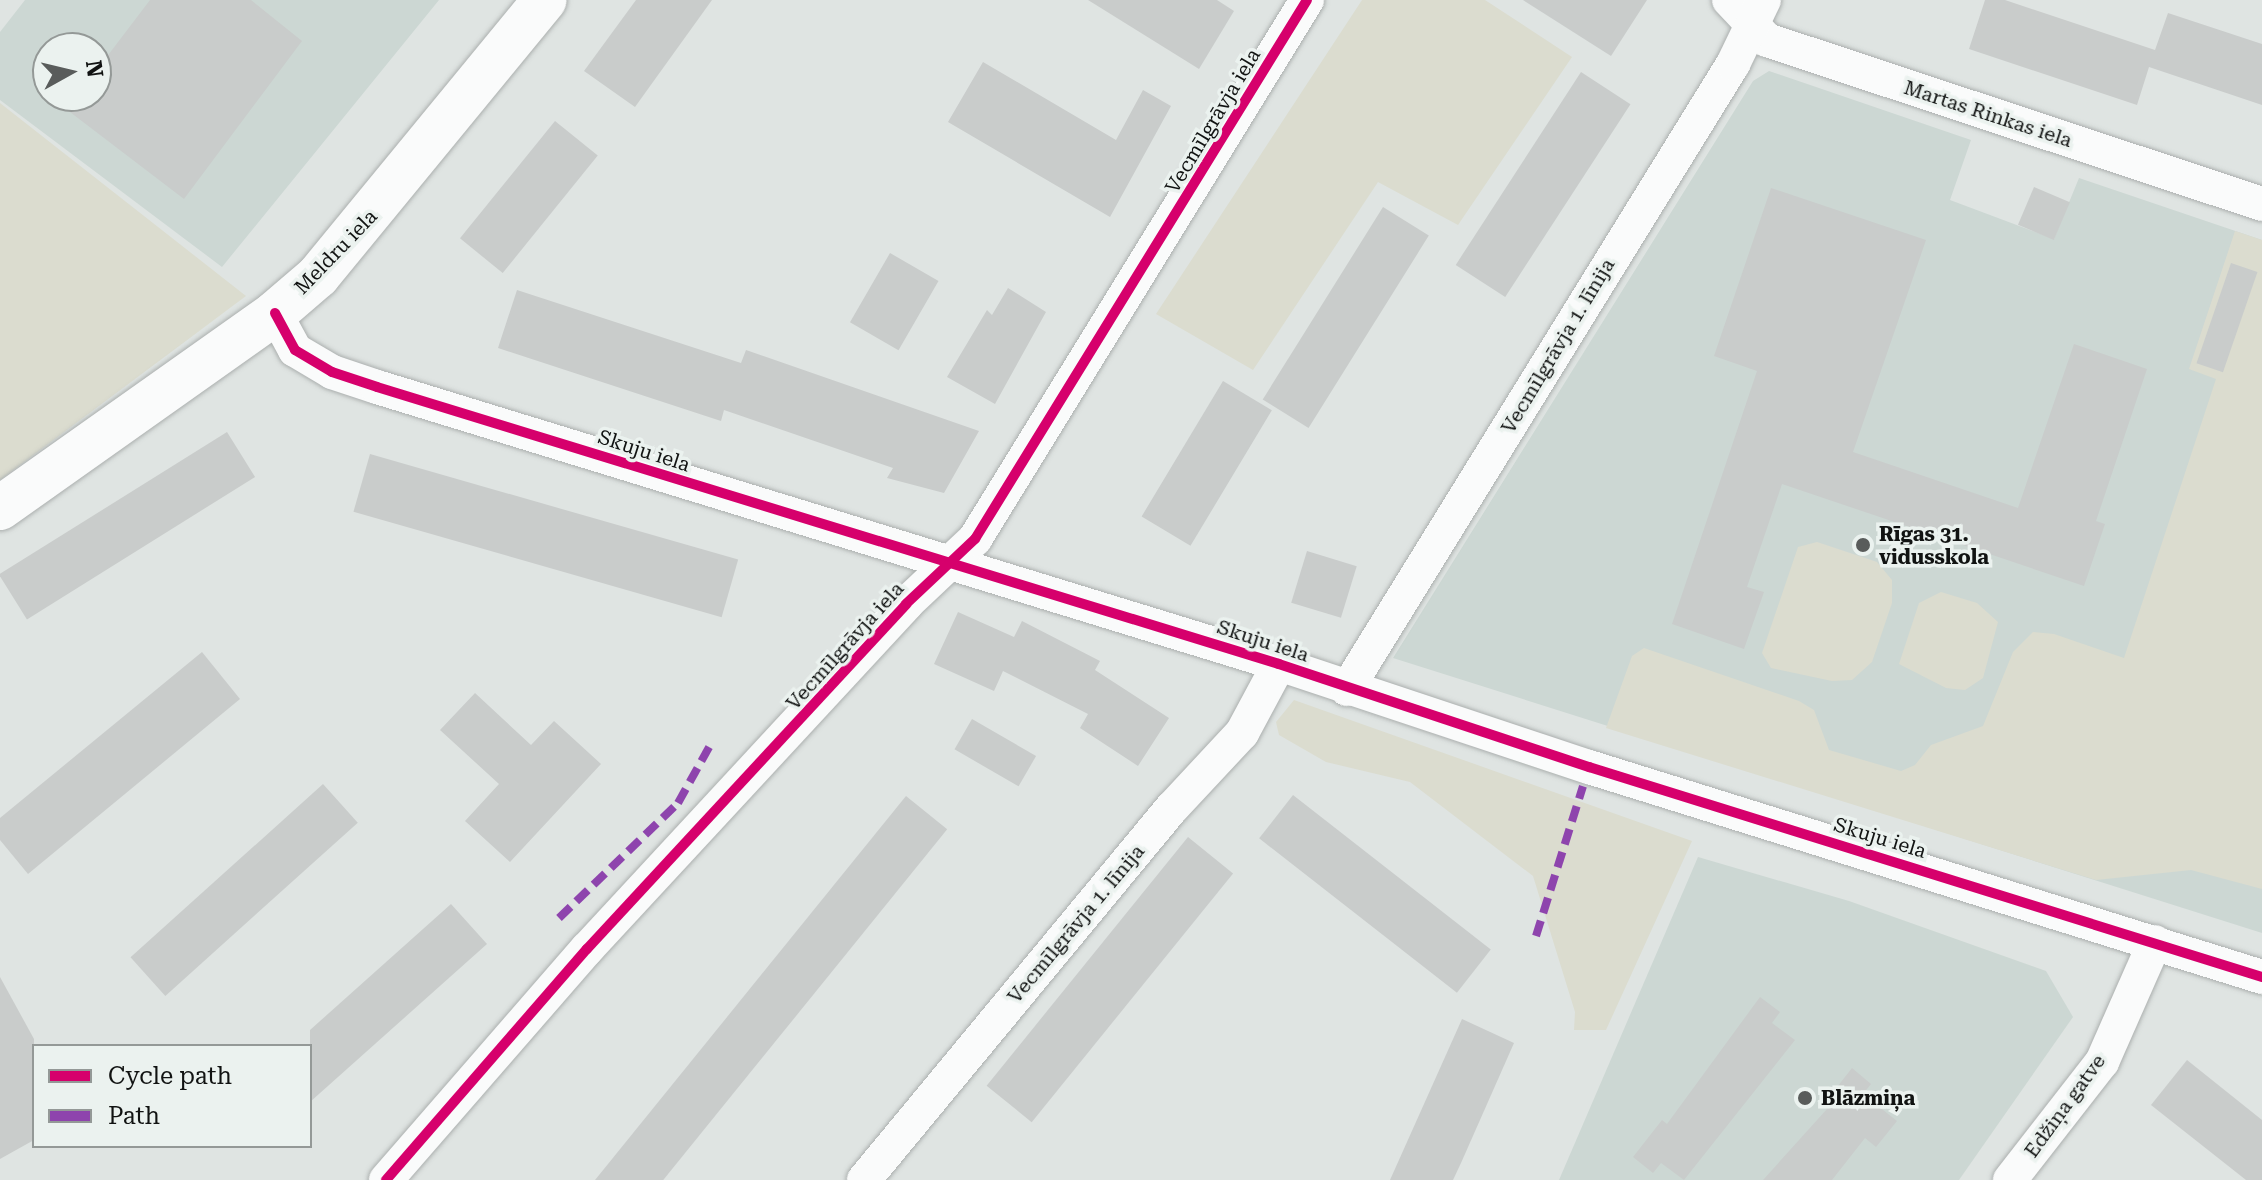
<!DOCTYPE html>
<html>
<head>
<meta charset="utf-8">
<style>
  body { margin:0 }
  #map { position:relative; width:2262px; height:1180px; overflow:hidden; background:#dfe4e2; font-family:"Roboto Serif",serif }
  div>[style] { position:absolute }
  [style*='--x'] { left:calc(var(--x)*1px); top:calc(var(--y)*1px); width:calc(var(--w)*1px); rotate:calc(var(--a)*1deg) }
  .built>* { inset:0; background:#ccd7d3 }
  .green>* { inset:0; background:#dbdccf }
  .building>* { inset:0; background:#c9cccb; transform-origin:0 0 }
  .roads { filter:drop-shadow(0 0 2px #abafae) drop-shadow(0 0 2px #abafae) }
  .minor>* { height:34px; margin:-17px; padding:0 17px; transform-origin:17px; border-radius:17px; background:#fafbfb }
  .tertiary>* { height:44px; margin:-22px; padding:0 22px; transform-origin:22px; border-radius:22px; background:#fafbfb }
  .quiet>* { height:8px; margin-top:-4px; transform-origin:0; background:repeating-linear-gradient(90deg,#8e44ad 0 16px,transparent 0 24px) }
  .cycleway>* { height:10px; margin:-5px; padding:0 5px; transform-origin:5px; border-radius:5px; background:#d6006c }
  .dots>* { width:22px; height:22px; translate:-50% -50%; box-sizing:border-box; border:4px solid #ebf2ef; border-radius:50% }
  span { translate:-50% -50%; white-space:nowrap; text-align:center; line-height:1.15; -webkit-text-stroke:7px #ebf2ef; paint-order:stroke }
  .street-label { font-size:20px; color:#111312 }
  .poi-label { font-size:20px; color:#111312; font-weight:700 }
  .left { translate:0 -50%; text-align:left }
  .legend { position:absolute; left:32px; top:1044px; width:280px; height:104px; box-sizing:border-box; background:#ebf2ef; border:2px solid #949997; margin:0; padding:10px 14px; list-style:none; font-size:24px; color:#111312 }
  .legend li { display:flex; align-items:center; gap:16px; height:40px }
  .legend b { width:40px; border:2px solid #949997 }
  .north { position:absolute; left:32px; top:32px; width:80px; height:80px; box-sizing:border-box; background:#ebf2ef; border:2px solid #949997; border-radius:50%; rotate:82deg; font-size:22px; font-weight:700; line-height:32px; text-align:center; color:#111312 }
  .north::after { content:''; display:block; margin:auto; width:28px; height:36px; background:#595c5b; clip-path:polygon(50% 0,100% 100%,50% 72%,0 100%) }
</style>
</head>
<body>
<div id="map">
  <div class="built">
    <i style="clip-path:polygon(evenodd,25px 0,439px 0,222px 267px,0 100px,0 32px,25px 0,48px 48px,96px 48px,96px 96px,48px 96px,48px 48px)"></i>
    <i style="clip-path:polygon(1769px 71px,1971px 140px,1950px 200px,2054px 239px,2079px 178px,2262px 240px,2262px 933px,1393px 658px,1753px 81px)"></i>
    <i style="clip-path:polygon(1698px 857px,1849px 901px,2046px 971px,2073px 1017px,1959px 1180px,1559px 1180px)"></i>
  </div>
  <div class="green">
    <i style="clip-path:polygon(1362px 0,1485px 0,1572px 57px,1458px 225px,1378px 182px,1253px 370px,1156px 314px)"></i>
    <i style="clip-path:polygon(0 103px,246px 296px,0 480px)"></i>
    <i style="clip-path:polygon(2235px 231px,2262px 240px,2262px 889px,2191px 870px,2096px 880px,1606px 728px,1632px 656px,1644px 648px,1799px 701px,1814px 710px,1829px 750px,1901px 771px,1915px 765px,1931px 745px,1983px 726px,2013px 652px,2033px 632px,2054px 634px,2124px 658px,2216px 379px,2189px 369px)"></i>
    <i style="clip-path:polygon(1817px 542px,1877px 562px,1892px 580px,1892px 603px,1872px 662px,1852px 680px,1832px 681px,1771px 668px,1762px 653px,1798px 547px)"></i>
    <i style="clip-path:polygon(1941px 592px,1977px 603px,1998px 622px,1983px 678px,1965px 690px,1946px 688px,1899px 664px,1919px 603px)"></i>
    <i style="clip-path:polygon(1294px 700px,1692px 841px,1606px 1030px,1574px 1030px,1575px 1012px,1533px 876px,1410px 782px,1326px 762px,1279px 735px,1276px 722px)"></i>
  </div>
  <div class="building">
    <i style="clip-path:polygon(150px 0,251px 0,302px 41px,184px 199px,49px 96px,96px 96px,96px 71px)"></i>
    <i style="clip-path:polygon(636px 0,712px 0,635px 107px,584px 71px)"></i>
    <i style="clip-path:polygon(1088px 0,1217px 0,1234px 11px,1199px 69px)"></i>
    <i style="clip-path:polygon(1523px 0,1647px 0,1611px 56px)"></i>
    <i style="clip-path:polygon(1985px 0,2005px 0,2155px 50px,2168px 13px,2262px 44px,2262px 105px,2149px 67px,2137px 105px,1969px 49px)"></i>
    <i style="clip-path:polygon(983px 62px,1116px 140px,1143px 90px,1171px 106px,1110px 217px,948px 122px)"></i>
    <i style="left:1581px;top:72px;width:59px;height:230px;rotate:33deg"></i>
    <i style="left:555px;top:121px;width:55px;height:151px;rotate:39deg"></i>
    <i style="left:2034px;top:187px;width:39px;height:41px;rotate:23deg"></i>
    <i style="clip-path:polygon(1771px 188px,1926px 240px,1853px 452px,2018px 508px,2074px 344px,2147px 369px,2096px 521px,2105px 524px,2084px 586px,1782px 484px,1747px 587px,1764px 592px,1744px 649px,1672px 624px,1757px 371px,1714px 356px)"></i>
    <i style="left:1383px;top:207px;width:54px;height:227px;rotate:32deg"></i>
    <i style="left:890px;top:253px;width:56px;height:80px;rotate:30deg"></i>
    <i style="left:2231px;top:263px;width:28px;height:106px;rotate:19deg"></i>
    <i style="clip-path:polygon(1008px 288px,1046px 312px,995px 404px,947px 377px,987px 310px,992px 315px)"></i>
    <i style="clip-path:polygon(517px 290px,741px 363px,746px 350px,979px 431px,944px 493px,887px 478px,893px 468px,724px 410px,721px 421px,498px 348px)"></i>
    <i style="left:1223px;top:381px;width:57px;height:158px;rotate:31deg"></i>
    <i style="left:227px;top:432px;width:53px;height:269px;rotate:58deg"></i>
    <i style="left:370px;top:454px;width:383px;height:60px;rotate:16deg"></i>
    <i style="left:1307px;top:551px;width:52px;height:54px;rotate:17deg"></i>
    <i style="clip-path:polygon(958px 612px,1014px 637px,1022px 621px,1100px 661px,1095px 670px,1169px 718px,1138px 766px,1080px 728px,1088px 714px,1003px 671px,994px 691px,934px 664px)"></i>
    <i style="clip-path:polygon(202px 652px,240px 699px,28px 874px,0 840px,0 818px)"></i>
    <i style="clip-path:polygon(475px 693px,531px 745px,554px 721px,601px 764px,510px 862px,465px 821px,499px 784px,440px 730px)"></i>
    <i style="left:972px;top:719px;width:74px;height:35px;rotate:30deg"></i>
    <i style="left:323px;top:784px;width:52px;height:259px;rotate:48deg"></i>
    <i style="left:1293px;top:795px;width:251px;height:55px;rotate:38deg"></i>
    <i style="left:906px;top:796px;width:53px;height:495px;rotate:39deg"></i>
    <i style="left:1188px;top:837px;width:58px;height:320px;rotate:39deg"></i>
    <i style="clip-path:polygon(451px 904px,487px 944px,310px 1102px,310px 1030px)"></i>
    <i style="clip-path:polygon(0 977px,34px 1039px,34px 1140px,0 1159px)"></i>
    <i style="clip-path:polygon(1760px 997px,1780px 1012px,1772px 1023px,1795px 1040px,1684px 1180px,1661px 1163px,1653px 1173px,1633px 1157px,1662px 1120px,1667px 1124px)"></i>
    <i style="clip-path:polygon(1462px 1019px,1514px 1043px,1461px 1163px,1453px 1180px,1390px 1180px)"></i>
    <i style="clip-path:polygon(2187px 1060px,2262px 1120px,2262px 1180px,2246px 1180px,2151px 1105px)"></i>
    <i style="clip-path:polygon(1852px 1068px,1871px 1084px,1863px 1094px,1897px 1121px,1876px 1147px,1865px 1138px,1832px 1180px,1763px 1180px,1827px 1109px,1823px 1105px)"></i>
  </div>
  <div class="roads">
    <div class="minor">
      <i style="--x:1729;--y:0;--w:55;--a:46.5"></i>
      <i style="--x:1767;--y:40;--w:521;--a:18.33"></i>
      <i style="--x:275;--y:313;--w:42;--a:61.6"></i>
      <i style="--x:295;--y:350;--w:43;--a:30.7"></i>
      <i style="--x:332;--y:372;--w:47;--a:18.4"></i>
      <i style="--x:377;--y:387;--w:944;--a:17.07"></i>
      <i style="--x:1279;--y:664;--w:327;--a:18.4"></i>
      <i style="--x:1589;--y:767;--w:705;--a:17.33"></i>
      <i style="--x:1347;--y:689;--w:735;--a:-58.3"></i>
      <i style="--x:1733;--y:64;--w:71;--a:-64.2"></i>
      <i style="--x:386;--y:1180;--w:306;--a:-49"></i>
      <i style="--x:587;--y:949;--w:470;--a:-47.2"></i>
      <i style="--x:906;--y:604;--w:95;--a:-43.3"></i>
      <i style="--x:975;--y:539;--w:633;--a:-58.37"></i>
      <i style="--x:864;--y:1180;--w:483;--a:-50.4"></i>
      <i style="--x:1172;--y:808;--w:103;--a:-47"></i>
      <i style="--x:1242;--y:733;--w:78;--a:-61.8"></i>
      <i style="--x:2010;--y:1180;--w:150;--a:-52.1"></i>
      <i style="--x:2102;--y:1062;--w:131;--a:-66.2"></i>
    </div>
    <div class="tertiary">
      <i style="--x:0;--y:508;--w:337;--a:-35.3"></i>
      <i style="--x:275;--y:313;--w:57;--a:-40.7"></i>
      <i style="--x:318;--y:276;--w:357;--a:-50.6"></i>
    </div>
  </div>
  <div class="quiet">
    <i style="--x:559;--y:918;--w:165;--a:-44"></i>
    <i style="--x:678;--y:803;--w:72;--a:-60.9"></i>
    <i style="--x:1536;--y:936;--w:157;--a:-72.6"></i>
  </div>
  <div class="cycleway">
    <i style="--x:275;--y:313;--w:42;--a:61.6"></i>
    <i style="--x:295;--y:350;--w:43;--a:30.7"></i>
    <i style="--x:332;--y:372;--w:47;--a:18.4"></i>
    <i style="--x:377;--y:387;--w:944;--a:17.07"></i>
    <i style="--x:1279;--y:664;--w:327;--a:18.4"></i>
    <i style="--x:1589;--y:767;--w:705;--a:17.33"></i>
    <i style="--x:386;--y:1180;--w:306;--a:-49"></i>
    <i style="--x:587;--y:949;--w:470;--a:-47.2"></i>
    <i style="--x:906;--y:604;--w:95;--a:-43.3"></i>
    <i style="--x:975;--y:539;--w:633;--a:-58.37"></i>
  </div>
  <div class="dots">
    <i style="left:1863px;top:545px;background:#595c5b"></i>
    <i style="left:1805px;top:1098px;background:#595c5b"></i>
  </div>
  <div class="street-label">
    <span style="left:1988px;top:114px;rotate:18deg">Martas Rinkas iela</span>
    <span style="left:1213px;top:121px;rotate:-59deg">Vecmīlgrāvja iela</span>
    <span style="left:336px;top:252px;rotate:-46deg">Meldru iela</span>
    <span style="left:1558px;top:346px;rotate:-59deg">Vecmīlgrāvja 1. līnija</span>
    <span style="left:644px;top:451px;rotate:18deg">Skuju iela</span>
    <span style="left:1263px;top:641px;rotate:18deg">Skuju iela</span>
    <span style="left:845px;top:646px;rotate:-48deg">Vecmīlgrāvja iela</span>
    <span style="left:1880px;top:838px;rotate:17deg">Skuju iela</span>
    <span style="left:1076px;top:924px;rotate:-50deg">Vecmīlgrāvja 1. līnija</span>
    <span style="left:2065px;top:1106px;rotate:-54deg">Edžiņa gatve</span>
  </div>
  <div class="poi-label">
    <span class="left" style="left:1879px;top:546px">Rīgas 31.<br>vidusskola</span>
    <span class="left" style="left:1821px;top:1098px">Blāzmiņa</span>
  </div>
  <ul class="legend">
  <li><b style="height:10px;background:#d6006c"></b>Cycle path</li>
  <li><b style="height:10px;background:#8e44ad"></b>Path</li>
  </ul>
  <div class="north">N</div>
</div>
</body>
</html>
